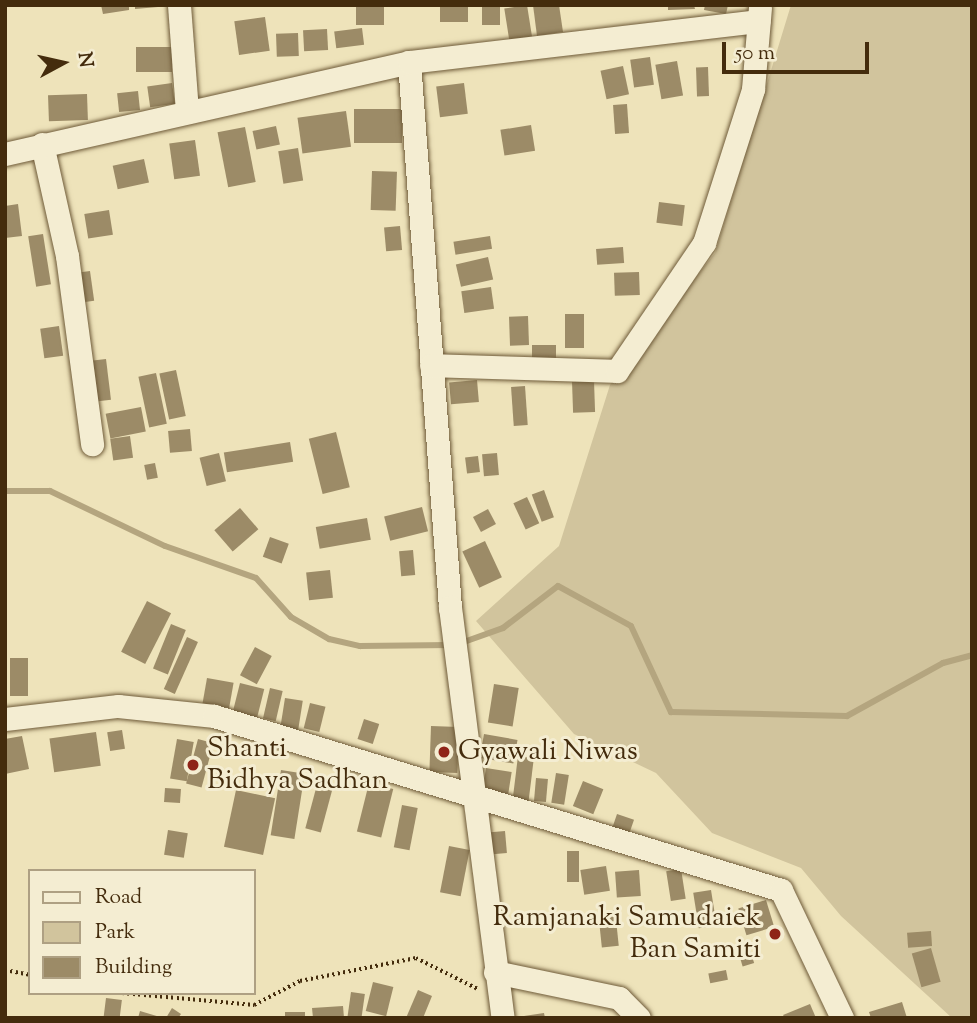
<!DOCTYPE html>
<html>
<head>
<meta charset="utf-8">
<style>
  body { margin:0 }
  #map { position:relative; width:977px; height:1023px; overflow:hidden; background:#eee3ba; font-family:"Sorts Mill Goudy",serif }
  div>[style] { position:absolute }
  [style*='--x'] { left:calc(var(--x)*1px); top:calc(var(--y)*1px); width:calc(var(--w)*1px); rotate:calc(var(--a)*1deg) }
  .green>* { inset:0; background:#d1c49d }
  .stream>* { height:6px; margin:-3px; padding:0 3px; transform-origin:3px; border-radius:3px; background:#b4a57f }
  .building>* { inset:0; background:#9c8b67; transform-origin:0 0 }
  .path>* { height:3.5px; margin-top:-1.75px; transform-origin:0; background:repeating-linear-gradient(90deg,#442c0d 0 2px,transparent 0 5.5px) }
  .roads { filter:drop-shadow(0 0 2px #6e5a38) drop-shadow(0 0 2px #6e5a38) }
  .minor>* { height:23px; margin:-11.5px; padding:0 11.5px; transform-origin:11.5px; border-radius:11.5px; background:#f4edd2 }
  .dots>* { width:19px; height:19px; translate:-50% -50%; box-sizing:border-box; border:4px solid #f4edd2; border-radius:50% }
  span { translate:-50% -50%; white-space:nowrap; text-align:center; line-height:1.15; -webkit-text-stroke:6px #f4edd2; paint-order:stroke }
  .poi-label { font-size:28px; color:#442c0d }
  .left { translate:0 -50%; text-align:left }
  .right { translate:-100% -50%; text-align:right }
  .frame { position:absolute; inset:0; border:7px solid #442c0d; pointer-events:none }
  .legend { position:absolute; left:28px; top:869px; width:228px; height:126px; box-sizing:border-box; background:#f4edd2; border:2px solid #aea083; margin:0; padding:9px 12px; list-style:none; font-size:21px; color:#442c0d }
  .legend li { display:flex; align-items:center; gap:14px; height:35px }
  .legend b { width:35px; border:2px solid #aea083 }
  .north { position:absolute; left:28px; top:28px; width:70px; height:70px; -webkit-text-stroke:5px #f4edd2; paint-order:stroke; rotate:82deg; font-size:19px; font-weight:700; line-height:28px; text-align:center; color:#442c0d }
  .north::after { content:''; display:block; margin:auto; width:24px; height:32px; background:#442c0d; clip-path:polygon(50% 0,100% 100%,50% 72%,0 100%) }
  .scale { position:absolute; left:722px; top:42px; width:147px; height:32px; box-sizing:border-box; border:4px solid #442c0d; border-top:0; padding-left:9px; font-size:21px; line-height:24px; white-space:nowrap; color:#442c0d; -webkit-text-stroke:5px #f4edd2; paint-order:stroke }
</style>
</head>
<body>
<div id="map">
  <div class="green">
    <i style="clip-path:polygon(791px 5px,972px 5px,972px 1018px,952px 1018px,841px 916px,801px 868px,712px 833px,656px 773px,574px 734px,476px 621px,559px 546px,610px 385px,715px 253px)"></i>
  </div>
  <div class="stream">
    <i style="--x:5;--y:491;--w:45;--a:0"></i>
    <i style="--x:50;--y:491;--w:127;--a:25.6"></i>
    <i style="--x:165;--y:546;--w:96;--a:19.4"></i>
    <i style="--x:256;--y:578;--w:52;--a:48.1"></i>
    <i style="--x:291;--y:617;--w:44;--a:30.1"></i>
    <i style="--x:329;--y:639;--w:32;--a:13"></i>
    <i style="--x:360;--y:646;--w:90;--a:-0.6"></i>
    <i style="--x:461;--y:643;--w:45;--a:-19.7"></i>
    <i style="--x:503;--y:628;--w:69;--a:-37.4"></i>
    <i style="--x:558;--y:586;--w:83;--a:28.7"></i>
    <i style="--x:631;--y:626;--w:95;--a:65.1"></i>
    <i style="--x:671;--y:712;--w:176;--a:1.3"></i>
    <i style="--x:847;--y:716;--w:110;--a:-28.9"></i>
    <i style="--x:943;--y:663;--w:30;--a:-15"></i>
  </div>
  <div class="building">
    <i style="clip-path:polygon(101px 5px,129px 5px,129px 10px,103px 14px)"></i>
    <i style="clip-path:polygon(135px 5px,158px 5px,158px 7px,135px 9px)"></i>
    <i style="left:356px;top:5px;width:28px;height:20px"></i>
    <i style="left:440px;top:5px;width:28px;height:17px"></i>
    <i style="left:482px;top:5px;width:18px;height:20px"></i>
    <i style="left:527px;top:5px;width:33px;height:23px;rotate:81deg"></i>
    <i style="clip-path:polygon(533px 5px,559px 5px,563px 32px,537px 36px)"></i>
    <i style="clip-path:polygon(668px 5px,694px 5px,695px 9px,668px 10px)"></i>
    <i style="clip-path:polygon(705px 5px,728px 5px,726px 14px,704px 10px)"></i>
    <i style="left:265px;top:17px;width:34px;height:31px;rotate:82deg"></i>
    <i style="left:362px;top:28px;width:17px;height:28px;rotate:83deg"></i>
    <i style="left:327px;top:29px;width:21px;height:24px;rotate:87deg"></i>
    <i style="left:298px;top:33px;width:23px;height:22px;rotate:88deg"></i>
    <i style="left:172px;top:47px;width:25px;height:36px;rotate:90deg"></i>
    <i style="left:650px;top:57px;width:28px;height:20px;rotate:82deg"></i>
    <i style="left:677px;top:61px;width:35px;height:22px;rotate:80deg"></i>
    <i style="left:623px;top:66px;width:29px;height:23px;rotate:78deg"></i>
    <i style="left:708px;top:67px;width:29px;height:12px;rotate:88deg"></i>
    <i style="left:172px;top:83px;width:21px;height:25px;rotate:82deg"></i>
    <i style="left:464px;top:83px;width:31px;height:28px;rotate:83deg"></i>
    <i style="left:138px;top:91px;width:19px;height:21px;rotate:84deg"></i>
    <i style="left:87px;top:94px;width:26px;height:39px;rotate:88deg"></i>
    <i style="left:627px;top:104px;width:29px;height:14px;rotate:86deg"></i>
    <i style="left:402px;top:109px;width:34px;height:48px;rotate:90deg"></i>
    <i style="left:346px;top:111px;width:36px;height:49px;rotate:82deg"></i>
    <i style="left:531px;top:125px;width:26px;height:31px;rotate:81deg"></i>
    <i style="left:276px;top:126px;width:19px;height:24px;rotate:78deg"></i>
    <i style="left:245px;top:127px;width:56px;height:28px;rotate:79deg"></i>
    <i style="left:195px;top:140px;width:36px;height:26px;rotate:82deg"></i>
    <i style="left:298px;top:148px;width:33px;height:20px;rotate:81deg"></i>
    <i style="left:144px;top:159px;width:24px;height:32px;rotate:78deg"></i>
    <i style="left:372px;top:171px;width:25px;height:39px;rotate:2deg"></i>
    <i style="left:659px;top:202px;width:26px;height:21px;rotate:7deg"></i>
    <i style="clip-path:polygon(18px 204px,22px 236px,5px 238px,5px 206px)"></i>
    <i style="left:109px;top:210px;width:25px;height:25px;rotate:81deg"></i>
    <i style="left:400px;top:226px;width:24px;height:16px;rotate:85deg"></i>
    <i style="left:43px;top:234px;width:51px;height:15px;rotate:81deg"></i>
    <i style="left:490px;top:236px;width:13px;height:37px;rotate:81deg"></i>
    <i style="left:623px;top:247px;width:16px;height:27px;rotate:86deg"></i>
    <i style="left:488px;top:257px;width:23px;height:33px;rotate:77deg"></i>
    <i style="left:90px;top:271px;width:30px;height:13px;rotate:82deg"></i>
    <i style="left:639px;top:272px;width:23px;height:25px;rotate:88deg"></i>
    <i style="left:491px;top:287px;width:22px;height:30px;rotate:82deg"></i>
    <i style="left:565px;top:314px;width:19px;height:34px"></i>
    <i style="left:528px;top:316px;width:29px;height:19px;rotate:88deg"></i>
    <i style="left:59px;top:326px;width:30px;height:19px;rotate:82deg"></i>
    <i style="left:556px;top:345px;width:14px;height:24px;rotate:90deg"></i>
    <i style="left:106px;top:359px;width:41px;height:13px;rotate:83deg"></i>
    <i style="left:176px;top:370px;width:47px;height:17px;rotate:78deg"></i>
    <i style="left:156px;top:373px;width:52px;height:18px;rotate:78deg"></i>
    <i style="left:477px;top:380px;width:22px;height:28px;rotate:85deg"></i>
    <i style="left:594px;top:381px;width:31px;height:22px;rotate:88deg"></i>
    <i style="left:525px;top:386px;width:39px;height:14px;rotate:86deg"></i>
    <i style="left:141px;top:407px;width:25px;height:36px;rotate:79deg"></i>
    <i style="left:190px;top:429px;width:22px;height:22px;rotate:85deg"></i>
    <i style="left:336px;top:432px;width:57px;height:28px;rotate:76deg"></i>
    <i style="left:130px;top:436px;width:22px;height:20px;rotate:82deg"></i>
    <i style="left:290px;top:442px;width:20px;height:67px;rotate:81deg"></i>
    <i style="left:219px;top:453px;width:29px;height:20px;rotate:76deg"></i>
    <i style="left:497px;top:453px;width:22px;height:15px;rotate:85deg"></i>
    <i style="left:478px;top:456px;width:16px;height:13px;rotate:83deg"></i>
    <i style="left:155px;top:463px;width:15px;height:11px;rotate:79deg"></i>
    <i style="left:544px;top:490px;width:29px;height:13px;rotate:70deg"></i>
    <i style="left:527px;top:497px;width:29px;height:15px;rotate:65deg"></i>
    <i style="left:422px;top:507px;width:25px;height:39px;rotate:76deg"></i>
    <i style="left:240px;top:508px;width:28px;height:34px;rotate:49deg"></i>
    <i style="left:488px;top:509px;width:17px;height:17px;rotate:62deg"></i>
    <i style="left:367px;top:518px;width:22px;height:52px;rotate:80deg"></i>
    <i style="left:270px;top:537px;width:20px;height:21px;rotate:20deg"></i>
    <i style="left:485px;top:541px;width:40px;height:25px;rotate:65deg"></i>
    <i style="left:413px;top:550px;width:25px;height:14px;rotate:85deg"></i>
    <i style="left:330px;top:570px;width:28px;height:24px;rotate:84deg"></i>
    <i style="left:147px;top:601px;width:27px;height:57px;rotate:27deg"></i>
    <i style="left:171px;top:624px;width:16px;height:48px;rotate:22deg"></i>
    <i style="left:187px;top:637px;width:12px;height:57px;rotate:24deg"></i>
    <i style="left:255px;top:647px;width:19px;height:32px;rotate:28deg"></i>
    <i style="left:10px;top:658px;width:18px;height:38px"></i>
    <i style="left:207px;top:678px;width:27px;height:26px;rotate:10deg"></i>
    <i style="left:240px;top:683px;width:25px;height:36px;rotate:14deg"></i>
    <i style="left:494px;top:684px;width:25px;height:39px;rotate:9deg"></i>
    <i style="left:270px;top:688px;width:13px;height:31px;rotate:13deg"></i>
    <i style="left:285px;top:698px;width:18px;height:30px;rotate:9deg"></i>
    <i style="left:310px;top:703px;width:16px;height:26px;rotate:14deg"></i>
    <i style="left:364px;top:719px;width:16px;height:21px;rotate:18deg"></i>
    <i style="left:431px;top:726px;width:28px;height:46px;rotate:2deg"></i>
    <i style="left:122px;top:730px;width:19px;height:15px;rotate:81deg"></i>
    <i style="left:96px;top:732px;width:34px;height:47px;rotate:82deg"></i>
    <i style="left:484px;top:734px;width:34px;height:24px;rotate:10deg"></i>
    <i style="clip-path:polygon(22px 736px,29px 769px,5px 774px,5px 739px)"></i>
    <i style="left:177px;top:739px;width:17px;height:40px;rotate:10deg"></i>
    <i style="left:198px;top:739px;width:16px;height:46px;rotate:15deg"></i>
    <i style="left:518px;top:756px;width:16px;height:46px;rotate:7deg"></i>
    <i style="left:486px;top:768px;width:26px;height:28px;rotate:9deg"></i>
    <i style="left:281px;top:770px;width:24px;height:66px;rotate:9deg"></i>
    <i style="left:556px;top:773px;width:13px;height:30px;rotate:9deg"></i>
    <i style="left:536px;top:778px;width:12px;height:23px;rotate:5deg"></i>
    <i style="left:318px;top:781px;width:16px;height:49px;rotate:15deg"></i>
    <i style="left:583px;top:781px;width:22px;height:27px;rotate:22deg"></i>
    <i style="left:369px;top:783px;width:25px;height:50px;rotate:14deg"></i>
    <i style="left:165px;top:788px;width:16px;height:14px;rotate:4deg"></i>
    <i style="left:236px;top:790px;width:40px;height:58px;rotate:12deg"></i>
    <i style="left:402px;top:805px;width:16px;height:43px;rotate:11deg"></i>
    <i style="left:617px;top:814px;width:18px;height:19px;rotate:19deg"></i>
    <i style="left:168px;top:830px;width:20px;height:25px;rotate:9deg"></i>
    <i style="left:505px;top:831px;width:22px;height:23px;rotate:85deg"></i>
    <i style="left:449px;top:846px;width:21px;height:47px;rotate:11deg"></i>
    <i style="left:567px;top:851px;width:12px;height:31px"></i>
    <i style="left:606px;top:866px;width:25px;height:26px;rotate:81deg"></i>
    <i style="left:681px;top:869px;width:30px;height:15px;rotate:81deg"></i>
    <i style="left:639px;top:870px;width:26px;height:24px;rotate:86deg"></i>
    <i style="left:711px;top:890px;width:36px;height:18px;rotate:81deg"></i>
    <i style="left:766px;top:900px;width:28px;height:29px;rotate:73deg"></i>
    <i style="left:615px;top:910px;width:36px;height:17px;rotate:84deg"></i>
    <i style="left:931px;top:931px;width:15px;height:24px;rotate:86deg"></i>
    <i style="left:748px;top:943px;width:21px;height:12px;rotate:73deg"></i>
    <i style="left:931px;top:948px;width:35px;height:20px;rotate:74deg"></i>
    <i style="left:726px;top:970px;width:10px;height:18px;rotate:79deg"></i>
    <i style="left:373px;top:982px;width:21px;height:30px;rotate:14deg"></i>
    <i style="clip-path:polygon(418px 990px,432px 996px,423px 1018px,406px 1018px)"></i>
    <i style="left:351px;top:992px;width:14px;height:26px;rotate:8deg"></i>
    <i style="left:106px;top:998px;width:16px;height:20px;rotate:7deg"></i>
    <i style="clip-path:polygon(902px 1002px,907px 1018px,871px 1018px,869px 1012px)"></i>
    <i style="clip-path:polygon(810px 1004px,816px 1018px,785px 1018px,783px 1015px)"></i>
    <i style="clip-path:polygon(343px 1006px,344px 1018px,313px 1018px,312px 1008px)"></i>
    <i style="clip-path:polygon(172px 1008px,181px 1014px,178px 1018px,166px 1018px)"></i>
    <i style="clip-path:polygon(140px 1011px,160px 1017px,160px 1018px,138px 1018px)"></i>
    <i style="left:285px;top:1012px;width:20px;height:6px"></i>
    <i style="clip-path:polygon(544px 1013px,545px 1018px,524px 1018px,524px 1016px)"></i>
  </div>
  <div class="path">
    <i style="--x:5;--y:970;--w:25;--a:11"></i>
    <i style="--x:122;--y:993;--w:133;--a:5.2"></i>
    <i style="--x:254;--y:1005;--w:52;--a:-27.6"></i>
    <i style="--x:300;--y:981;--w:118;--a:-11.2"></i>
    <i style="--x:416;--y:958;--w:69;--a:26.6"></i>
  </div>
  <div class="roads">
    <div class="minor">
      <i style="--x:179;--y:5;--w:107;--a:85.7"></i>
      <i style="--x:409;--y:62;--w:547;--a:85.7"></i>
      <i style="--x:450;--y:607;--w:414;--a:82.7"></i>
      <i style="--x:42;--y:144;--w:115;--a:77.4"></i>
      <i style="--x:67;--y:256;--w:190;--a:82.4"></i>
      <i style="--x:5;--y:154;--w:414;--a:-12.8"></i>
      <i style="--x:409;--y:62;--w:352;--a:-6.7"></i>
      <i style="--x:431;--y:365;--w:186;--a:1.8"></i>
      <i style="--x:617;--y:371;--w:155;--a:-55.8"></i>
      <i style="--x:704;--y:243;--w:162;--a:-72.3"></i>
      <i style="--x:753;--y:89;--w:81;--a:-85.1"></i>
      <i style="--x:5;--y:719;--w:114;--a:-6.6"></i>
      <i style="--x:118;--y:706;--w:97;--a:5.9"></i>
      <i style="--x:214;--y:716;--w:593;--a:17.06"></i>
      <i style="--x:781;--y:890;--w:142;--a:64.5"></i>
      <i style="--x:495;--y:972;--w:127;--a:11.8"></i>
      <i style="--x:619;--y:998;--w:28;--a:45"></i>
    </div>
  </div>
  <div class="dots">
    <i style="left:444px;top:752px;background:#8f2418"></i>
    <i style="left:193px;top:765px;background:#8f2418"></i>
    <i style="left:775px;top:934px;background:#8f2418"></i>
  </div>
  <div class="poi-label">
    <span class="left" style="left:207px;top:765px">Shanti<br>Bidhya Sadhan</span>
    <span class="left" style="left:458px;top:752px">Gyawali Niwas</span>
    <span class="right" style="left:761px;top:934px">Ramjanaki Samudaiek<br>Ban Samiti</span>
  </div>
  <div class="frame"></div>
  <ul class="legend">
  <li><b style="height:9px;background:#f4edd2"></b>Road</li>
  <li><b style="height:19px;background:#d1c49d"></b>Park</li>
  <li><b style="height:19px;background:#9c8b67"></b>Building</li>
  </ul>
  <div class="north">N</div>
  <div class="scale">50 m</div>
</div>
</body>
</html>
